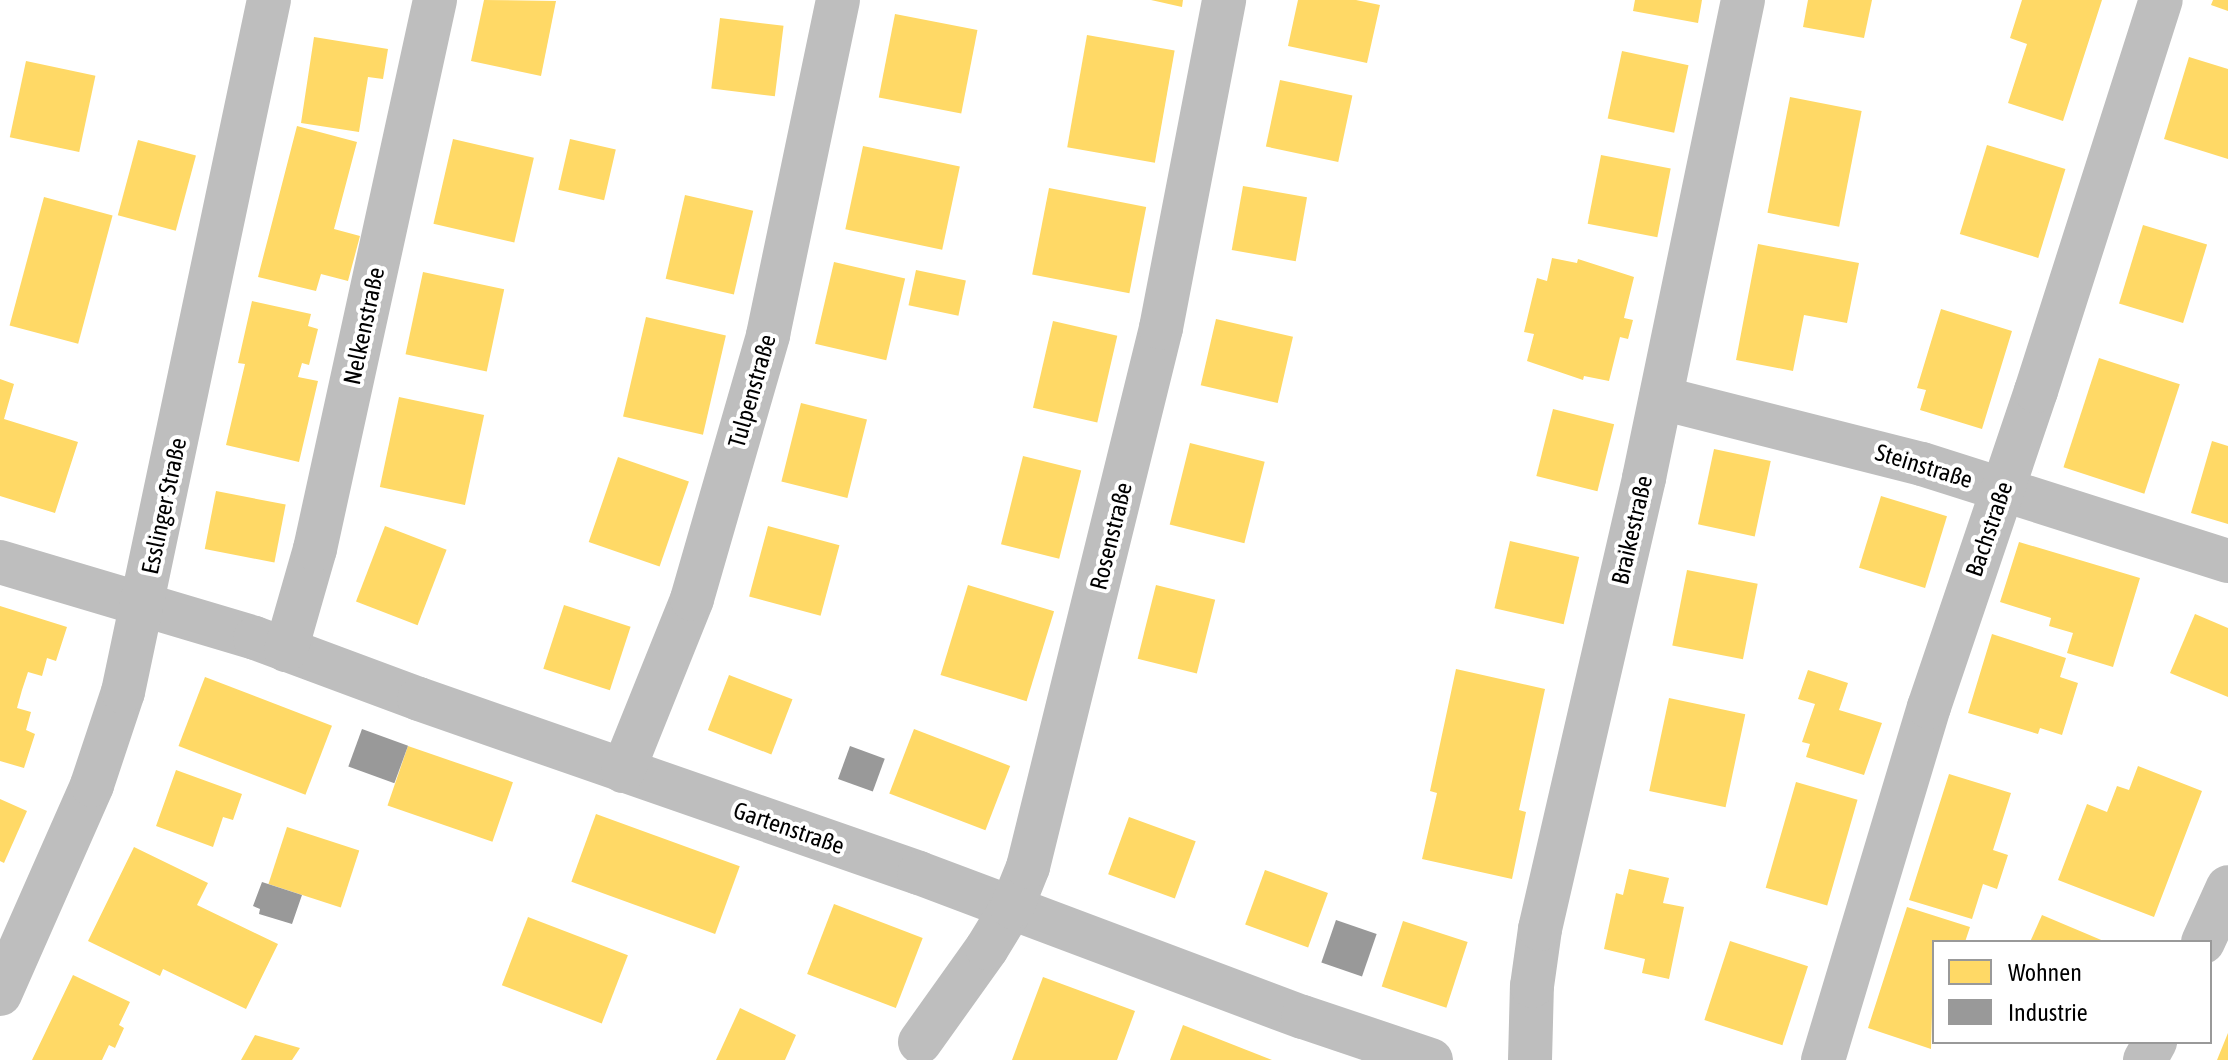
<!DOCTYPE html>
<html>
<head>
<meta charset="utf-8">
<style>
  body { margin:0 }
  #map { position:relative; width:2228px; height:1060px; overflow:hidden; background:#fff; font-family:"Asap Condensed",sans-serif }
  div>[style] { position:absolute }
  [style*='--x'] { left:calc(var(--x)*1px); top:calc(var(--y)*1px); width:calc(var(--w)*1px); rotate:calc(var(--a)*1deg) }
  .homes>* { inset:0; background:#ffd966; transform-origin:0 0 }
  .industry>* { inset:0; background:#999; transform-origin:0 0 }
  .minor>* { height:44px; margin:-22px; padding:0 22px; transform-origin:22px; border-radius:22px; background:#bebebe }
  .tertiary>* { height:44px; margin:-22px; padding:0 22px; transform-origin:22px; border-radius:22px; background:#bebebe }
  span { translate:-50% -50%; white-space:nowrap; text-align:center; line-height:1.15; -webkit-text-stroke:8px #fff; paint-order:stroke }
  .street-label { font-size:24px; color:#000 }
  .legend { position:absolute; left:1932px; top:940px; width:280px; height:104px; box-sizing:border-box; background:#fff; border:2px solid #999; margin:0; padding:10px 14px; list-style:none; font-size:24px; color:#000 }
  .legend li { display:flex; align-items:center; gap:16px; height:40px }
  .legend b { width:40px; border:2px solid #999 }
</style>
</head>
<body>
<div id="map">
  <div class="homes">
    <i style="clip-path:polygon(484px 0,556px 1px,541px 76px,471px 61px)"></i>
    <i style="clip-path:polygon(1151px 0,1183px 0,1182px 7px)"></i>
    <i style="clip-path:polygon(1298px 0,1356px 0,1380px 5px,1367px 63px,1288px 46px)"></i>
    <i style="clip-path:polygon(1635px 0,1702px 0,1698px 23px,1633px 11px)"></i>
    <i style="clip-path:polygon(1808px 0,1872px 0,1864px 38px,1803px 27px)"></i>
    <i style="clip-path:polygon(2022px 0,2102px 0,2063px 121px,2008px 103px,2027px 44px,2010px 38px)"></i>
    <i style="clip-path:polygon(2213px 0,2228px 0,2228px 11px,2211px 5px)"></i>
    <i style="left:895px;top:14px;width:84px;height:85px;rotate:11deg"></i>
    <i style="left:720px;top:18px;width:64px;height:71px;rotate:7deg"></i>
    <i style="left:1087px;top:35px;width:89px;height:114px;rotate:10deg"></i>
    <i style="clip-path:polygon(314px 37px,388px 49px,383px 79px,368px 77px,359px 132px,301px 123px)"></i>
    <i style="left:1622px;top:51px;width:68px;height:69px;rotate:12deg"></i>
    <i style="clip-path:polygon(2189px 57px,2228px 69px,2228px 159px,2164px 139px)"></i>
    <i style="left:26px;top:61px;width:71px;height:78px;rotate:12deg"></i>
    <i style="left:1280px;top:80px;width:74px;height:68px;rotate:12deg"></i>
    <i style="left:1790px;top:97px;width:73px;height:118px;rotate:11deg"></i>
    <i style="clip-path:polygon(297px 126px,357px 142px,334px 229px,360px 236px,348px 281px,321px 274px,316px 291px,258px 277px)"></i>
    <i style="left:453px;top:139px;width:83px;height:87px;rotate:13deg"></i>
    <i style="left:570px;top:139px;width:47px;height:52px;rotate:13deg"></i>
    <i style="left:138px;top:140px;width:60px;height:78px;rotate:15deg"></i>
    <i style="left:1987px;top:145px;width:82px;height:93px;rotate:17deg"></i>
    <i style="left:863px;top:146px;width:99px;height:85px;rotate:12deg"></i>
    <i style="left:1601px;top:155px;width:71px;height:70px;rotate:11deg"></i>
    <i style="left:1243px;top:186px;width:65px;height:65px;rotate:10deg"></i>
    <i style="left:1049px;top:188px;width:99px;height:88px;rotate:11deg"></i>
    <i style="left:685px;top:195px;width:70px;height:86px;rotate:13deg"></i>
    <i style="left:44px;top:197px;width:71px;height:133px;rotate:15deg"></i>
    <i style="left:2143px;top:225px;width:67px;height:82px;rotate:17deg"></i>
    <i style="clip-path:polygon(1758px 244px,1859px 263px,1847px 323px,1804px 315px,1793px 371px,1736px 360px)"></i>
    <i style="clip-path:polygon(1552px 258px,1577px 263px,1578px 259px,1634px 277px,1624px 318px,1633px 320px,1628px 339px,1620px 337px,1609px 381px,1584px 376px,1583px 380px,1527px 361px,1534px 334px,1524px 332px,1537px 278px,1547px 281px)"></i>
    <i style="left:834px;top:262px;width:73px;height:84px;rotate:13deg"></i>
    <i style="left:916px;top:270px;width:51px;height:36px;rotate:12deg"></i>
    <i style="left:423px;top:272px;width:83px;height:84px;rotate:12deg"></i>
    <i style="clip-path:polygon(252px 301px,311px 314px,308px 326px,318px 329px,309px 365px,302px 363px,298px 377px,318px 381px,299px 462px,226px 445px,245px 364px,238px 363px)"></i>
    <i style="clip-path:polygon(1941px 309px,2012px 331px,1982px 429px,1920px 410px,1926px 390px,1917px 388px)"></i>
    <i style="left:646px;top:317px;width:82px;height:102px;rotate:13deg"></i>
    <i style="left:1216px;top:319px;width:79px;height:68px;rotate:13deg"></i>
    <i style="left:1053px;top:321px;width:66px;height:89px;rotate:13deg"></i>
    <i style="left:2099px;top:358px;width:85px;height:115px;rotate:18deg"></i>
    <i style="clip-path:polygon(0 379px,14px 384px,4px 419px,78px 442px,55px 513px,0 496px)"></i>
    <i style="left:399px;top:397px;width:87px;height:92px;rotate:12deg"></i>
    <i style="left:801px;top:403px;width:68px;height:81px;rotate:14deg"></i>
    <i style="left:1553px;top:409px;width:63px;height:69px;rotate:14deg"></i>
    <i style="clip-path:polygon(2212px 441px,2228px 446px,2228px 524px,2191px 513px)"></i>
    <i style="left:1190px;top:443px;width:77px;height:84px;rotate:14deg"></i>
    <i style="left:1714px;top:449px;width:58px;height:77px;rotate:12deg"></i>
    <i style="left:1023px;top:456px;width:60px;height:91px;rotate:14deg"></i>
    <i style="left:618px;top:457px;width:75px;height:90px;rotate:19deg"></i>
    <i style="left:216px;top:491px;width:71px;height:59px;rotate:11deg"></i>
    <i style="left:1881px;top:496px;width:69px;height:75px;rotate:17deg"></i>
    <i style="left:385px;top:526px;width:66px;height:81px;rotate:21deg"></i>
    <i style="left:768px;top:526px;width:74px;height:73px;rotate:15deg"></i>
    <i style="left:1510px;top:541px;width:71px;height:69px;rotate:13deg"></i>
    <i style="clip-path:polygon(2019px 542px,2140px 578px,2113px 667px,2067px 653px,2073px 633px,2049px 626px,2051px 618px,2000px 602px)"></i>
    <i style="left:1687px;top:570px;width:72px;height:77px;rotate:11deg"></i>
    <i style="left:968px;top:585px;width:90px;height:94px;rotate:17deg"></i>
    <i style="left:1156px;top:585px;width:61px;height:76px;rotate:14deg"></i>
    <i style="left:564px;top:605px;width:70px;height:67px;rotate:18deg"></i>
    <i style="clip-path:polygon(0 606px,67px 627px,56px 661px,47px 658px,42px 676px,28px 672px,22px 690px,17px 708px,31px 712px,26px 730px,35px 734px,24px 768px,0 761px)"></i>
    <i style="clip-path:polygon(2195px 614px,2228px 628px,2228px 697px,2170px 673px)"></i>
    <i style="clip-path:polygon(1992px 634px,2066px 658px,2060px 677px,2078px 683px,2062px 735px,2040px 728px,2038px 734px,1968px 713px)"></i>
    <i style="clip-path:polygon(1456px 669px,1545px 689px,1519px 810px,1526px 812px,1512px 879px,1422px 859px,1437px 793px,1430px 791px)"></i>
    <i style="clip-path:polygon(1808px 670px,1848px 683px,1839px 710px,1882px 723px,1864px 775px,1806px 757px,1810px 744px,1802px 742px,1815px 704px,1798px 699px)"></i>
    <i style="left:729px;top:675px;width:68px;height:59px;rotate:21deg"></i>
    <i style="left:205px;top:677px;width:136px;height:74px;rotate:21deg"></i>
    <i style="left:1669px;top:698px;width:78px;height:95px;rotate:12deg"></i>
    <i style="left:914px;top:729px;width:103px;height:69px;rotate:21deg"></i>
    <i style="left:408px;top:746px;width:111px;height:63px;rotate:19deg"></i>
    <i style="clip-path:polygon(2138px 766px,2202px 791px,2154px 917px,2058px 880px,2087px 804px,2107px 812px,2117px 786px,2129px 790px)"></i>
    <i style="clip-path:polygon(176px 770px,242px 794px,233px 820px,223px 817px,213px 847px,156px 826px)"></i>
    <i style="clip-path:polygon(1949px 774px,2011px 793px,1993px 850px,2008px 855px,1997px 889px,1983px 884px,1972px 919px,1909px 900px)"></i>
    <i style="left:1796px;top:782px;width:64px;height:110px;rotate:16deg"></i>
    <i style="clip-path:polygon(0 799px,27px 811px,4px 863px,0 861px)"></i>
    <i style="left:596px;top:814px;width:153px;height:72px;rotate:20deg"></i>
    <i style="left:1129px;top:817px;width:71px;height:61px;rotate:20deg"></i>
    <i style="left:287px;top:827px;width:76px;height:60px;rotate:18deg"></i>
    <i style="clip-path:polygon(134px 847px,208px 883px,197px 905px,278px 944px,246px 1009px,163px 969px,160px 976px,88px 941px)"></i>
    <i style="clip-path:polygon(1629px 869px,1669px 878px,1663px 903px,1684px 907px,1669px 979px,1642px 973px,1645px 959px,1604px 949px,1616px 893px,1623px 895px)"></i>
    <i style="left:1265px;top:870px;width:67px;height:58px;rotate:20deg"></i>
    <i style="left:834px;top:904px;width:95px;height:75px;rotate:21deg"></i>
    <i style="clip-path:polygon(1907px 907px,1970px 927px,1965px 942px,1934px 942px,1931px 1049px,1868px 1028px)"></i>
    <i style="clip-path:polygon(2042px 915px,2106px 942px,2030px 942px)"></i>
    <i style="left:528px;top:917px;width:107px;height:73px;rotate:21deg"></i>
    <i style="left:1403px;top:921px;width:68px;height:69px;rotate:18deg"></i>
    <i style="left:1730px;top:941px;width:82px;height:83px;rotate:18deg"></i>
    <i style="clip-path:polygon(73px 975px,130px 1002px,119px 1025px,124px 1028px,115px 1048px,109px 1045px,102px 1060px,32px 1060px)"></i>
    <i style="clip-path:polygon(1043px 977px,1135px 1011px,1117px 1060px,1012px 1060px)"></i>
    <i style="clip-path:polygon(740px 1008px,796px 1035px,785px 1060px,716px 1060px)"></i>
    <i style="clip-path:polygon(1183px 1025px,1272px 1060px,1170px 1060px)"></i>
    <i style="clip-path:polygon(2228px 1033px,2228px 1060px,2217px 1060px)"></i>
    <i style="clip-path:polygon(255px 1035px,300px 1048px,292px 1060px,241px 1060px)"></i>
  </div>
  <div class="industry">
    <i style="left:362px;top:729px;width:49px;height:40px;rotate:20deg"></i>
    <i style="left:850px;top:746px;width:37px;height:35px;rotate:20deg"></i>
    <i style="clip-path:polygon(262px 882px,302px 895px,292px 924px,259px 914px,260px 909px,253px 906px)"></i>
    <i style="left:1336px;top:920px;width:43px;height:45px;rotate:19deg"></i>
  </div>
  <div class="minor">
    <i style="--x:1661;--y:398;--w:269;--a:14.2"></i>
    <i style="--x:1922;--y:464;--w:321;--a:17.6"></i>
    <i style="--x:0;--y:562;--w:266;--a:16.6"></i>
    <i style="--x:255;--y:638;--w:175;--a:20.4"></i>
    <i style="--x:419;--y:699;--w:529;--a:19.19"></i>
    <i style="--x:919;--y:873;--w:410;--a:20.6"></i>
    <i style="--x:1303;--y:1017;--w:135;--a:18.6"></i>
    <i style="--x:286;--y:650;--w:105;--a:-74"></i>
    <i style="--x:315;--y:549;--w:562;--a:-77.67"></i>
    <i style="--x:623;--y:771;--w:185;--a:-68.1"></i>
    <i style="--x:692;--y:599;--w:275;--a:-73.9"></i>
    <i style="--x:768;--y:335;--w:342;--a:-78.2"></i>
    <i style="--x:2203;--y:942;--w:60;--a:-65.6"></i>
    <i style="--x:920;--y:1042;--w:115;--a:-54.5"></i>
    <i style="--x:987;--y:948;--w:48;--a:-58.6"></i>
    <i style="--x:1012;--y:907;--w:43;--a:-68.2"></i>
    <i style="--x:1028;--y:867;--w:555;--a:-76.14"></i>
    <i style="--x:1161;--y:328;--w:334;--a:-79.1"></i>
    <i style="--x:1530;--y:1060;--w:74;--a:-88.5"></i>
    <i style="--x:1532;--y:986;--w:58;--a:-82"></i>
    <i style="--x:1540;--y:929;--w:463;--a:-77"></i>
    <i style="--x:1644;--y:478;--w:488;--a:-78.3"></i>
    <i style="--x:1823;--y:1060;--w:369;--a:-73.3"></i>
    <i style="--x:1929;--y:707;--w:334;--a:-71.3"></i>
    <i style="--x:2036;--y:391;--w:410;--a:-72.3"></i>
    <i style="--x:2145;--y:1060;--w:21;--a:-61"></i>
  </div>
  <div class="tertiary">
    <i style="--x:0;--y:994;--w:228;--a:-66.2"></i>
    <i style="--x:92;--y:785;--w:98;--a:-71.6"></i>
    <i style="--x:123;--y:692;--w:707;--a:-78.09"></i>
  </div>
  <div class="street-label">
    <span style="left:364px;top:326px;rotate:-78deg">Nelkenstraße</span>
    <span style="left:752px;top:391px;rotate:-74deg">Tulpenstraße</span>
    <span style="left:1924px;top:466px;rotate:17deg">Steinstraße</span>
    <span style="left:164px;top:506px;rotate:-78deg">Esslinger Straße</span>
    <span style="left:1989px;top:529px;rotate:-71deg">Bachstraße</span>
    <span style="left:1632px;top:530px;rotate:-77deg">Braikestraße</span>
    <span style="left:1111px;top:536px;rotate:-76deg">Rosenstraße</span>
    <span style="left:789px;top:828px;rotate:19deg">Gartenstraße</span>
  </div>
  <ul class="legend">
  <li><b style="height:22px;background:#ffd966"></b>Wohnen</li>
  <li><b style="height:22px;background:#999"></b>Industrie</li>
  </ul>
</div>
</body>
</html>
